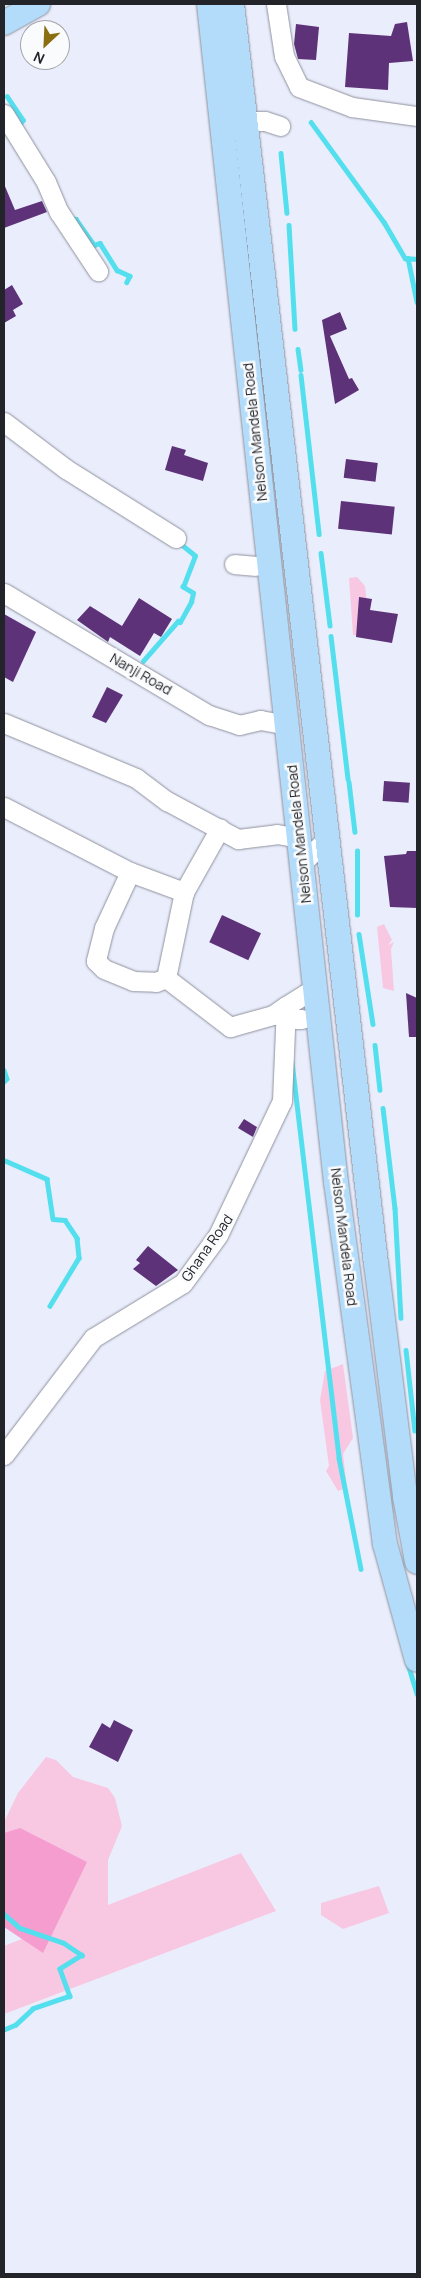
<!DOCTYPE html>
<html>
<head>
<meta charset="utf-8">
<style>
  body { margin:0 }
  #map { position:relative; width:421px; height:2278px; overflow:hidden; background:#eaedfb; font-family:Manrope,sans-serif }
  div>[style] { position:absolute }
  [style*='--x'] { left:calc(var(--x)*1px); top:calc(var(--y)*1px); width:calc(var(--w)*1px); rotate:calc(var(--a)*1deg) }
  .green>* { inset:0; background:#f8c8e2 }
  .forest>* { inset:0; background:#f49dce }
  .stream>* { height:4.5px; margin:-2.25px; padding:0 2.25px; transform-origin:2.25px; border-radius:2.25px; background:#54dfee }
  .building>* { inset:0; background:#5d3278; transform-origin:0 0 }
  .roads { filter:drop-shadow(0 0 1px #8e919e) drop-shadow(0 0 1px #8e919e) }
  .minor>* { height:19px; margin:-9.5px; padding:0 9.5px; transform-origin:9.5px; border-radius:9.5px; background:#fff }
  .major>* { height:24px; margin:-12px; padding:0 12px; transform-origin:12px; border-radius:12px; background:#b2dcfa }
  span { translate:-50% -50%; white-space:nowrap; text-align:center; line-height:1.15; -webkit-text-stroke:5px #fafbfd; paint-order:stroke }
  .street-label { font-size:14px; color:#232429 }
  .frame { position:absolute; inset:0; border:5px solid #232429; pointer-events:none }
  .north { position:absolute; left:20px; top:20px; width:50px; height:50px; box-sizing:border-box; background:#fafbfd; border:1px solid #a4a5a8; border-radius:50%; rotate:205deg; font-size:14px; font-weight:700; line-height:20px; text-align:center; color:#232429 }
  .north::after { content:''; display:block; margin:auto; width:18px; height:22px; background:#8a6e0f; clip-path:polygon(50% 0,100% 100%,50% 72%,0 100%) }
</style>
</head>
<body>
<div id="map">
  <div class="green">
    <i style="clip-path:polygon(357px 577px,365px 586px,367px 604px,360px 636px,353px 635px,349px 578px)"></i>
    <i style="clip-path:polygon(384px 924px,392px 940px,388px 945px,394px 942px,391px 949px,394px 991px,383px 988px,377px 927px)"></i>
    <i style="clip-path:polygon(343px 1364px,353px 1438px,343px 1454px,347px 1488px,338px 1491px,326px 1471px,329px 1466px,320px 1400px,325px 1371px)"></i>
    <i style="clip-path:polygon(46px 1757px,56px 1760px,73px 1777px,108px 1788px,115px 1798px,122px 1826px,108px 1860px,108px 1905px,241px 1853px,276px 1911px,4px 2014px,4px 1946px,37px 1933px,4px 1908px,4px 1822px,18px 1793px)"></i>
    <i style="clip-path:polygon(379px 1886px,389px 1913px,343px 1929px,321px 1915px,321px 1903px)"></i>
  </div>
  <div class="forest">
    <i style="clip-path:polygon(20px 1828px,87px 1862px,43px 1953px,4px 1927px,4px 1833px)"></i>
  </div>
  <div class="stream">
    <i style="--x:7;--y:96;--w:29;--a:56"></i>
    <i style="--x:23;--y:120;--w:10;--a:119"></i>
    <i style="--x:311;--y:122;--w:124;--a:53.9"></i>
    <i style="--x:384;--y:222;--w:42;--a:59.7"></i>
    <i style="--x:405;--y:258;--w:12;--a:5"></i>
    <i style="--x:281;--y:153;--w:60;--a:84.3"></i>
    <i style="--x:69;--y:218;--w:7;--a:8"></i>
    <i style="--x:76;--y:219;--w:32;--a:55"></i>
    <i style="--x:94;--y:245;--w:6;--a:-18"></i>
    <i style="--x:100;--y:243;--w:32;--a:58"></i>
    <i style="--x:117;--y:270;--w:14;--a:25"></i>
    <i style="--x:130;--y:276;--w:7;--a:117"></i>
    <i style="--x:289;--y:225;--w:104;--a:86.7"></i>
    <i style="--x:408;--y:258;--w:45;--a:78.4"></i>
    <i style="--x:298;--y:349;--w:21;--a:82"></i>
    <i style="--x:301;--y:375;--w:160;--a:83.5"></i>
    <i style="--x:321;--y:553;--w:73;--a:82.9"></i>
    <i style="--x:331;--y:636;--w:144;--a:83.2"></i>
    <i style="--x:143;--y:661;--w:53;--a:-48.8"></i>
    <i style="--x:178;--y:621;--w:2;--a:27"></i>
    <i style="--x:180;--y:622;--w:23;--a:-61"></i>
    <i style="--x:191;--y:602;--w:9;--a:-77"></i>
    <i style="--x:193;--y:593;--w:12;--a:-149"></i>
    <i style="--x:183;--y:587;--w:33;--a:-69"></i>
    <i style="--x:195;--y:556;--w:22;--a:-141"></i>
    <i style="--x:349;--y:782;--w:50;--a:83.2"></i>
    <i style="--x:357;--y:915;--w:64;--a:-90"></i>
    <i style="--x:359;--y:934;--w:91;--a:81.2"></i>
    <i style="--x:375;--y:1045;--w:45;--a:83.7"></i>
    <i style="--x:292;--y:1062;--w:399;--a:83.2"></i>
    <i style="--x:339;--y:1458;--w:113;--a:78.8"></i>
    <i style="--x:4;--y:1070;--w:9;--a:72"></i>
    <i style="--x:7;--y:1079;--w:4;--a:135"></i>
    <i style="--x:383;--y:1108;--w:101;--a:83.2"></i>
    <i style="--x:395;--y:1208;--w:110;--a:86.9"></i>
    <i style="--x:4;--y:1160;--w:47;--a:23.8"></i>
    <i style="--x:47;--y:1179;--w:40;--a:81.5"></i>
    <i style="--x:53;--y:1219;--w:12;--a:5"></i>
    <i style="--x:65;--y:1220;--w:22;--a:56"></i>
    <i style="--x:77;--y:1238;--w:20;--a:84"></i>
    <i style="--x:79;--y:1258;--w:56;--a:121.1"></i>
    <i style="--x:406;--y:1350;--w:81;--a:83.7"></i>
    <i style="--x:408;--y:1664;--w:31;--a:73"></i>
    <i style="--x:4;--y:1914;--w:21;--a:41"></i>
    <i style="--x:20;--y:1928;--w:46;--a:18.8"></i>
    <i style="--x:64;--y:1943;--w:22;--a:34"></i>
    <i style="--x:82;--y:1955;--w:26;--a:148"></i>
    <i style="--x:60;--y:1969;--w:29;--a:70"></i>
    <i style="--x:70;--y:1996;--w:39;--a:161"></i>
    <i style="--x:33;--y:2009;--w:23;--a:137"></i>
    <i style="--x:16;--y:2025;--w:13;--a:157"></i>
  </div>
  <div class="building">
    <i style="clip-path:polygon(407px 22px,413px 61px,389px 63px,388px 90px,345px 87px,349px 33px,391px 36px,395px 24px)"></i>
    <i style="clip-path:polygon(296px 24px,319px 27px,316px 60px,298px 59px,294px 44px)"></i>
    <i style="clip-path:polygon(4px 184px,15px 210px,42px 201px,47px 212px,4px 228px)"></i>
    <i style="clip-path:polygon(12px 285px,23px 304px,13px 310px,16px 316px,4px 323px,4px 290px)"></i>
    <i style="clip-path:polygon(340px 312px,347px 329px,330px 336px,349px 379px,352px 378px,359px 390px,335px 404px,322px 320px)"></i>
    <i style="clip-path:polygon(172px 446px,186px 450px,184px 455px,208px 463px,203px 481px,165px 470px)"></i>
    <i style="left:346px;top:459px;width:32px;height:19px;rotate:7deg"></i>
    <i style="left:341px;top:501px;width:54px;height:28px;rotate:6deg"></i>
    <i style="clip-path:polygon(359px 597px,372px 599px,370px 610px,398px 614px,392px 643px,356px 637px)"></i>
    <i style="clip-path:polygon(139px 598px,172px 619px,161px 637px,154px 633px,140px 656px,110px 637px,108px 642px,77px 620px,90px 606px,122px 626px)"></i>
    <i style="clip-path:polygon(4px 614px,36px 632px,13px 682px,4px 677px)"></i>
    <i style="clip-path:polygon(107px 687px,123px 695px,106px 723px,92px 717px)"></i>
    <i style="left:384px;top:781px;width:26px;height:20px;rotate:4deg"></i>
    <i style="clip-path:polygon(407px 851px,417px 851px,417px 908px,390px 907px,384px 856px,406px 854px)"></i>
    <i style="left:222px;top:915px;width:43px;height:30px;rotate:25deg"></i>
    <i style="clip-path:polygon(406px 993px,417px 998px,417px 1037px,409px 1037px)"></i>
    <i style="clip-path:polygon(244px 1119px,257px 1127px,253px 1137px,238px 1128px)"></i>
    <i style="clip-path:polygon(148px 1246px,178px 1270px,156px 1286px,133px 1269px,140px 1263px,136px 1260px)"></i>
    <i style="clip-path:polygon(114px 1720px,133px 1730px,118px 1762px,89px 1747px,102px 1723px,110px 1728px)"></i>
  </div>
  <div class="roads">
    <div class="minor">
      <i style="--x:276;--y:4;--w:53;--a:81.3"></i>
      <i style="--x:284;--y:56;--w:34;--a:64"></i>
      <i style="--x:299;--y:87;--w:57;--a:20.7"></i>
      <i style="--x:352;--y:107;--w:66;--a:7.9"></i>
      <i style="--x:4;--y:114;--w:80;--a:58.3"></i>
      <i style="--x:46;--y:182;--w:33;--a:67"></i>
      <i style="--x:59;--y:212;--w:71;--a:56.5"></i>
      <i style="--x:245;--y:121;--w:20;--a:0"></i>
      <i style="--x:265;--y:121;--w:16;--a:18"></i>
      <i style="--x:4;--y:422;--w:78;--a:37.2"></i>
      <i style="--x:66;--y:469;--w:130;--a:32.1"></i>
      <i style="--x:234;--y:564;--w:22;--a:5"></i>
      <i style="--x:4;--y:593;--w:239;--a:30.8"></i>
      <i style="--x:209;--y:715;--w:32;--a:18"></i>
      <i style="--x:239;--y:725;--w:22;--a:-13"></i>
      <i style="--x:260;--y:720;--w:27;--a:10"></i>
      <i style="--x:4;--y:723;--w:143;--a:22.6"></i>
      <i style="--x:136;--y:778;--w:39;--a:37"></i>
      <i style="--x:167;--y:801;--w:81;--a:28.2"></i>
      <i style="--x:238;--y:839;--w:39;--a:-7"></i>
      <i style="--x:277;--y:834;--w:22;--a:10"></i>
      <i style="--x:4;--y:807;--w:142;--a:27.3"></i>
      <i style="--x:130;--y:872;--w:62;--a:114.9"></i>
      <i style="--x:104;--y:928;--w:34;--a:104"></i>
      <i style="--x:96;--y:961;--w:11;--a:45"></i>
      <i style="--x:104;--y:969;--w:31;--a:22"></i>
      <i style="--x:133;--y:981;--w:23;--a:2"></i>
      <i style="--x:156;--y:982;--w:11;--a:-22"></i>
      <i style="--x:166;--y:978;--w:88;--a:-78.2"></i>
      <i style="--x:184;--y:892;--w:73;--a:-60.6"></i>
      <i style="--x:302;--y:863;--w:35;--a:-44"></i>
      <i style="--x:130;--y:872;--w:58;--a:20.3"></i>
      <i style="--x:166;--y:978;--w:81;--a:37.4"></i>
      <i style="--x:230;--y:1027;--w:45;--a:-15.6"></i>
      <i style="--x:273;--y:1015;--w:16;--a:-35"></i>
      <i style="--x:283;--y:1019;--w:19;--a:0"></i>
      <i style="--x:4;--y:1455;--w:147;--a:-52.7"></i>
      <i style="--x:93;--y:1338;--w:105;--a:-31.4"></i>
      <i style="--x:183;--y:1283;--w:59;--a:-53.9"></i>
      <i style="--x:218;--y:1235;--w:148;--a:-64.5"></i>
      <i style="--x:282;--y:1101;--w:95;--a:-87.6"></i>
      <i style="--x:286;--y:1006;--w:34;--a:-32"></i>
    </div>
    <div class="major">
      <i style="--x:209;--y:4;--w:1185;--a:83.85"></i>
      <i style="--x:336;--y:1182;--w:365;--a:82.3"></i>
      <i style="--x:385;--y:1544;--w:120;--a:74.6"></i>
      <i style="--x:232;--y:4;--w:1267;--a:83.48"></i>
      <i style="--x:376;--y:1263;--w:236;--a:82.9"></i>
      <i style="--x:405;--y:1497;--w:66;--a:79.5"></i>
      <i style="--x:4;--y:23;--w:39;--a:-29"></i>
    </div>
  </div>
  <div class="street-label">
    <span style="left:255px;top:432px;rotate:-96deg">Nelson Mandela Road</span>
    <span style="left:141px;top:674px;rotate:30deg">Nanji Road</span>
    <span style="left:299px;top:834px;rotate:-96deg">Nelson Mandela Road</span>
    <span style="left:344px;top:1237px;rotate:83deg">Nelson Mandela Road</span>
    <span style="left:207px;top:1248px;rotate:-55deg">Ghana Road</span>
  </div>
  <div class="frame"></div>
  <div class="north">N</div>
</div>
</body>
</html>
